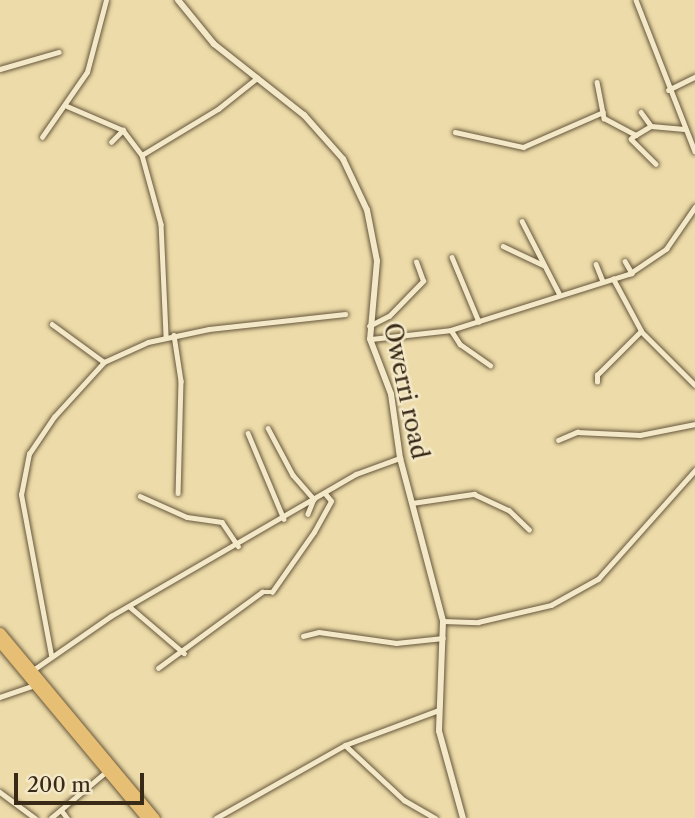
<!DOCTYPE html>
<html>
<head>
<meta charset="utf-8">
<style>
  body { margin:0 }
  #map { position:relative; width:695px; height:818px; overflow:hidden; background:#eddca9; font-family:"Libre Caslon Text",serif }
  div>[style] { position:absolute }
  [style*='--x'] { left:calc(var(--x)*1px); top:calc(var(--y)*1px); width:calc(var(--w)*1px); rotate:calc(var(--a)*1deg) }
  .roads { filter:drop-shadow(0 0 2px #66563c) drop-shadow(0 0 2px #66563c) }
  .street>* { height:4.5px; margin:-2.25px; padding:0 2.25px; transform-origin:2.25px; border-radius:2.25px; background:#f3e8c7 }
  .secondary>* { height:6px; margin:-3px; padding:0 3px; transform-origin:3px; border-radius:3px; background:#f3e8c7 }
  .highway>* { height:9px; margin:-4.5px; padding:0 4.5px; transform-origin:4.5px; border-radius:4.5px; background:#e6be74 }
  span { translate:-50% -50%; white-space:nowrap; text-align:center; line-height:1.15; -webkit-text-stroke:5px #f3e8c7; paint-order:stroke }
  .street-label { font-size:24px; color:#392a18 }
  .scale { position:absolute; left:14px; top:773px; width:130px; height:32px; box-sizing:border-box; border:4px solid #392a18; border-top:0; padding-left:9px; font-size:21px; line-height:24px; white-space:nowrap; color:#392a18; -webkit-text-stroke:5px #f3e8c7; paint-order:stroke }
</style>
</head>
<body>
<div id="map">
  <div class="roads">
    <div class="street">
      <i style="--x:636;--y:0;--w:162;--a:68.7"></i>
      <i style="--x:0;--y:69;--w:61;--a:-16.1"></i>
      <i style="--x:597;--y:82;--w:37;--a:79"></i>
      <i style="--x:604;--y:118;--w:36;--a:28"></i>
      <i style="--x:636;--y:135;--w:17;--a:-31"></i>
      <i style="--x:668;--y:90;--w:30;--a:-26"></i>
      <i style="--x:67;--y:106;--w:61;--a:23.2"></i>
      <i style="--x:123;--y:130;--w:31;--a:53"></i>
      <i style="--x:142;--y:155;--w:72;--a:74.6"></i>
      <i style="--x:161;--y:224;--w:112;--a:87.4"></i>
      <i style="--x:641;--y:112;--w:17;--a:54"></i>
      <i style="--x:651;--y:126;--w:33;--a:5"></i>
      <i style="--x:455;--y:132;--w:70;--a:12.4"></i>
      <i style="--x:523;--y:147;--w:87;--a:-23.6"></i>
      <i style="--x:636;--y:135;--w:6;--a:141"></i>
      <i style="--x:631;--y:139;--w:35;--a:45"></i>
      <i style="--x:42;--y:137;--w:79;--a:-55.3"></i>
      <i style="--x:87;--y:72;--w:74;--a:-75.2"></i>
      <i style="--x:111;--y:142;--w:17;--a:-45"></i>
      <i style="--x:142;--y:155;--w:89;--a:-31.2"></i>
      <i style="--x:218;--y:109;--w:50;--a:-38.5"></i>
      <i style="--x:522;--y:221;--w:81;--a:62.8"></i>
      <i style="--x:503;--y:246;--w:44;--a:25.4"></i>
      <i style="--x:452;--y:257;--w:70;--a:67.4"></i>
      <i style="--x:625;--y:261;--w:14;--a:60"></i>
      <i style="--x:596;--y:264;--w:18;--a:68"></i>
      <i style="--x:52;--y:324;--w:64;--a:36.2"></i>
      <i style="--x:369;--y:326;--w:22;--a:-27"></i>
      <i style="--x:389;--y:316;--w:49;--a:-45.8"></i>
      <i style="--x:423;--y:281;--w:20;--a:-110"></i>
      <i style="--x:451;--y:330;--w:17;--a:57"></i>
      <i style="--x:460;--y:344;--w:37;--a:35"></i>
      <i style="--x:641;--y:331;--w:76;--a:45"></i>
      <i style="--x:174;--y:335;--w:47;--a:81.3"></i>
      <i style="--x:181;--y:381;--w:112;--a:91.5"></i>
      <i style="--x:371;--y:339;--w:81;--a:-6.4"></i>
      <i style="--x:451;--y:330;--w:187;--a:-17.5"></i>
      <i style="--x:629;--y:274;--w:45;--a:-34"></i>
      <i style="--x:666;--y:249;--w:51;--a:-55.4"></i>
      <i style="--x:597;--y:382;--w:7;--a:-90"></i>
      <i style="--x:597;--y:375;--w:62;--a:-45"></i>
      <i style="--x:641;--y:331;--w:59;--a:-118.3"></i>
      <i style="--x:268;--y:428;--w:53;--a:62"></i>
      <i style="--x:293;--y:475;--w:32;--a:49"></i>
      <i style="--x:314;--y:499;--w:16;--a:112"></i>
      <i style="--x:248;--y:433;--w:93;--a:67.3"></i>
      <i style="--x:558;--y:440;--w:21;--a:-23"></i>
      <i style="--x:577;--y:432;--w:63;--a:2.7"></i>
      <i style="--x:640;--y:435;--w:56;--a:-11.3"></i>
      <i style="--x:140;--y:496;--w:51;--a:24.1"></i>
      <i style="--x:187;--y:517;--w:35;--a:8"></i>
      <i style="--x:222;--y:522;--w:29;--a:56"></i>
      <i style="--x:412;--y:503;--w:63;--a:-8.3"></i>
      <i style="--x:474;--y:494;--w:38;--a:25"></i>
      <i style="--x:509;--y:510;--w:28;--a:44"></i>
      <i style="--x:130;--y:607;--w:71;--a:40.4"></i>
      <i style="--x:443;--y:621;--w:35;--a:2"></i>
      <i style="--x:478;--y:622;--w:75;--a:-13.1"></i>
      <i style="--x:551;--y:605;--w:54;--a:-29"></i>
      <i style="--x:598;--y:579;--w:146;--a:-48.3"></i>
      <i style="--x:303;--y:636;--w:16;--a:-14"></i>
      <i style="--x:319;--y:632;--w:78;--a:8.1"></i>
      <i style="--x:396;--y:643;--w:47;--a:-6.1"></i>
      <i style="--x:51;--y:655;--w:163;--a:-100.6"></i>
      <i style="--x:21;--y:495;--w:42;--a:-79"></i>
      <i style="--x:29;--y:454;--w:45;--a:-56"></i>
      <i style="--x:54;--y:417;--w:74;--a:-47.7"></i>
      <i style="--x:104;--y:362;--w:48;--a:-24.4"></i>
      <i style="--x:148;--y:342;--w:62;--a:-12"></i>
      <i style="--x:209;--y:329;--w:137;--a:-6.3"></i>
      <i style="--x:158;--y:668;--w:129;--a:-36.2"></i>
      <i style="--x:262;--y:592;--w:10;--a:0"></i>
      <i style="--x:272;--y:592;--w:73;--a:-55"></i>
      <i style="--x:314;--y:532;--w:35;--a:-61"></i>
      <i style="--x:331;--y:501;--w:8;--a:-130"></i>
      <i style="--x:33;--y:670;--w:95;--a:-34.7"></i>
      <i style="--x:111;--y:616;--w:283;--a:-30.1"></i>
      <i style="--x:356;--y:474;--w:47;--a:-20"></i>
      <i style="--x:0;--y:697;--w:36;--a:-19"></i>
      <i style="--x:345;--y:745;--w:81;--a:43"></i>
      <i style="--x:404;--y:800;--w:36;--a:30"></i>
      <i style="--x:0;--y:792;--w:44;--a:36.6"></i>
      <i style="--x:62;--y:811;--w:9;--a:54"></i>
      <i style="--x:51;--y:818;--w:73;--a:-40"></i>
      <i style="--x:216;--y:818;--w:148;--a:-29.5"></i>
      <i style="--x:345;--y:745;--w:100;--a:-20.4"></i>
    </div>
    <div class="secondary">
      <i style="--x:178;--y:0;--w:57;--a:50.7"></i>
      <i style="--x:214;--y:44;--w:115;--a:38.3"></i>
      <i style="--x:304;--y:115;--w:59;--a:48.4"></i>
      <i style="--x:343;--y:159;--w:56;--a:64.8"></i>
      <i style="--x:367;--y:210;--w:52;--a:78.9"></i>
      <i style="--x:377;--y:261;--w:78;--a:95.1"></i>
      <i style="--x:370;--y:339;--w:59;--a:69.1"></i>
      <i style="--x:391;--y:394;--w:65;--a:82"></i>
      <i style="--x:400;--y:458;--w:169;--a:75.2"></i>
      <i style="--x:443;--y:621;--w:110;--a:92.1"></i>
      <i style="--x:439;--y:731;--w:90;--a:74.6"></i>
    </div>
    <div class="highway">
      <i style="--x:0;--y:632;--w:242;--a:50.2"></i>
      <i style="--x:0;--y:643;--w:228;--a:50.2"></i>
    </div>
  </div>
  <div class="street-label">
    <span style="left:406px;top:391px;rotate:78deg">Owerri road</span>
  </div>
  <div class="scale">200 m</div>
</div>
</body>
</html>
